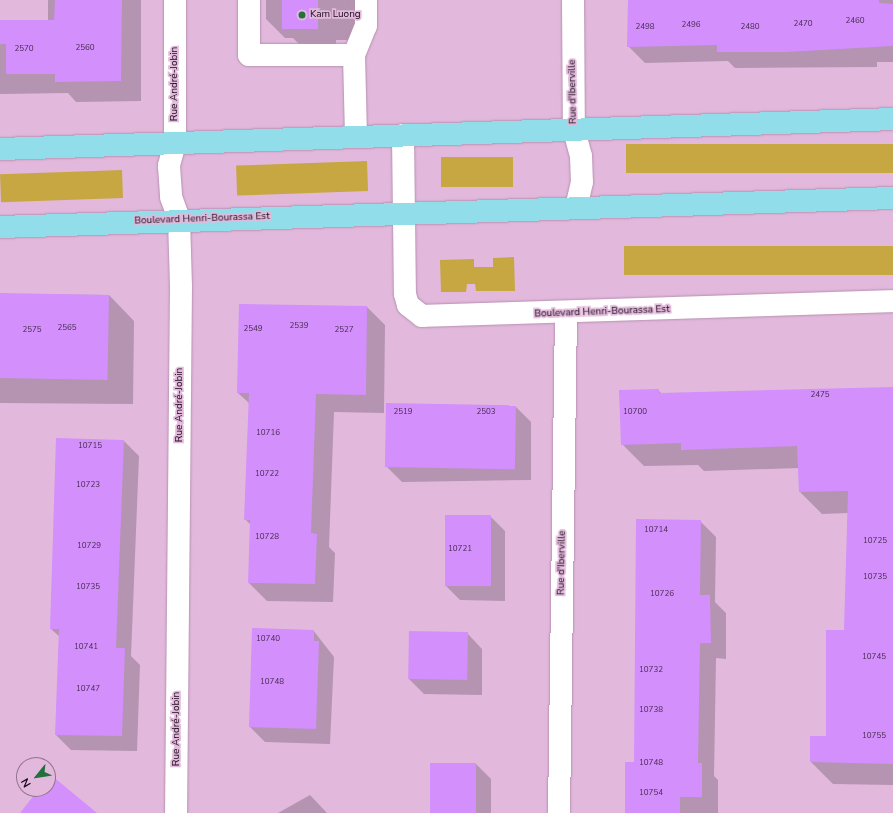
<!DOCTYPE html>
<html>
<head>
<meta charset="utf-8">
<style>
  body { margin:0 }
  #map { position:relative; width:893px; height:813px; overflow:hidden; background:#e2b9dc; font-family:"Nunito Sans",sans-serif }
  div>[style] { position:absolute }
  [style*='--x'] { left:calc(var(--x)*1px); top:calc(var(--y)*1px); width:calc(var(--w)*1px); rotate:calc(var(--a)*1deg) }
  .green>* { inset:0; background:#c6a742; transform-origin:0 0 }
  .shadow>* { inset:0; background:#0003 }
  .building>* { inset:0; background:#d38ffb; transform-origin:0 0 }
  .roads { filter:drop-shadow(0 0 1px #b790b1) drop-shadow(0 0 1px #b790b1) }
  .minor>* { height:22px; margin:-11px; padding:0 11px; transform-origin:11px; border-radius:11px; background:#fff }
  .major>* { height:22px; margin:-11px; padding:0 11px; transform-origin:11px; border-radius:11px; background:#92ddea }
  .dots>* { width:11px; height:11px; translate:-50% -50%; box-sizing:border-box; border:2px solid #e2b9dc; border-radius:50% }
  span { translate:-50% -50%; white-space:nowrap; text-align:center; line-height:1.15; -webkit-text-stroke:3.5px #e2b9dc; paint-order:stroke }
  .number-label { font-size:8px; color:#482c50 }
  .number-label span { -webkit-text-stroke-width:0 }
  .poi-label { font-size:10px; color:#190b17 }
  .left { translate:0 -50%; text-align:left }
  .street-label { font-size:10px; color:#190b17 }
  .north { position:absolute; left:16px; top:757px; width:40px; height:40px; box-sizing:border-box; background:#e2b9dc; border:1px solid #92738d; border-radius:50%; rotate:240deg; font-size:11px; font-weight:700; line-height:16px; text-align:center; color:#190b17 }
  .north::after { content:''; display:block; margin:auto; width:14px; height:18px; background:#23703e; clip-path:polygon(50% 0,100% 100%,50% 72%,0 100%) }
</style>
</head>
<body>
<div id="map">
  <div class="green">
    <i style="left:893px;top:144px;width:29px;height:267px;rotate:90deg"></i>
    <i style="left:513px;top:157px;width:30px;height:72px;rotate:90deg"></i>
    <i style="left:367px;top:161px;width:30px;height:131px;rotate:88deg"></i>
    <i style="left:122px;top:170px;width:28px;height:122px;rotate:88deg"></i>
    <i style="left:893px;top:246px;width:29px;height:269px;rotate:90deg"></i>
    <i style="clip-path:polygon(514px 257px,515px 291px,476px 291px,475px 284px,467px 284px,466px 292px,441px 292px,440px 260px,474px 259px,474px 267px,493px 267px,493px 258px)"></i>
  </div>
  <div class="shadow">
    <i style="clip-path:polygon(48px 0,141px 0,141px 101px,76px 102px,68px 93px,0 94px,0 21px,48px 21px)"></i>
    <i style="clip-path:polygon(266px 0,369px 0,368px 40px,336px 40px,336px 49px,303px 48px,293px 38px,285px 38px,266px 19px)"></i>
    <i style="clip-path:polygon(629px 0,893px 0,893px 62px,877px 62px,877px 67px,735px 68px,728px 61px,645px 63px,628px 46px)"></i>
    <i style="clip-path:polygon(0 294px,109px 295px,134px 321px,133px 404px,0 403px)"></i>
    <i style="clip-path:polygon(367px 307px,385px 325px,384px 413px,334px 412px,329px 547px,335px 553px,333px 602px,267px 601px,249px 583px,251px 525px,245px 519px,250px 404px,238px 393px)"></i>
    <i style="clip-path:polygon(893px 388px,893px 785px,833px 784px,811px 762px,811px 737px,827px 737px,845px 631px,848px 513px,822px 514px,800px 492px,799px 468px,704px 471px,698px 465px,644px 466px,622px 444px,658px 390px,662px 394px)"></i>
    <i style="clip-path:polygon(516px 407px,531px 422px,531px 480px,402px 482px,387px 467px)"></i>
    <i style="clip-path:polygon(124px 441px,139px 456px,131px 656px,140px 665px,137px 751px,71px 750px,56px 735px,60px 637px,51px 629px)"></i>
    <i style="clip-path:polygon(490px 516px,505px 531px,505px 601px,460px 600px,445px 585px)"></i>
    <i style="clip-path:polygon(700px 521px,716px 537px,715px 602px,726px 613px,726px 659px,716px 658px,714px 776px,718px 780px,718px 813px,626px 813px,635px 763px)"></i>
    <i style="clip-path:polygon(313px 630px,334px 657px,330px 744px,265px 742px,250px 727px)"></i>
    <i style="clip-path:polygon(410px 632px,467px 633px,482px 649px,482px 695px,424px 694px,409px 679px)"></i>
    <i style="clip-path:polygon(431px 764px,476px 764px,491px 779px,491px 813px,431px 813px)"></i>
    <i style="clip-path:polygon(51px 777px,95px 813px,21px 813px,41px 789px,48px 789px)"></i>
    <i style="clip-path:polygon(310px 795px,327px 813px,278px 813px)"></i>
  </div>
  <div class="building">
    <i style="clip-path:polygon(55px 0,122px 0,121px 81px,55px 82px,55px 74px,6px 74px,6px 44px,0 44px,0 20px,54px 20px)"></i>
    <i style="left:282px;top:0;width:36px;height:29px"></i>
    <i style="clip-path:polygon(628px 0,879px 0,879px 3px,893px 4px,893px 46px,787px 52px,717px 52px,717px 45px,627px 47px)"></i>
    <i style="left:0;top:293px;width:109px;height:85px;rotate:1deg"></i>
    <i style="clip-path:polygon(239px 304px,367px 306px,366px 395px,316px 394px,311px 533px,317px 534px,315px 584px,248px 583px,250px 520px,244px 520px,249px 393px,237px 393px)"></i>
    <i style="clip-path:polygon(893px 387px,893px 764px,810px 762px,810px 736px,826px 736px,826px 630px,844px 630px,848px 491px,799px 492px,797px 446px,681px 450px,681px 443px,621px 445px,619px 390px,659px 389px,659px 393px)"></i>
    <i style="left:386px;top:403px;width:130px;height:64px;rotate:1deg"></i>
    <i style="clip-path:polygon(56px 438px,124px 440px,116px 648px,125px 648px,122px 736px,55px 735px,59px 629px,50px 629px)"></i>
    <i style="left:445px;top:515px;width:46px;height:71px"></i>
    <i style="clip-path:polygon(636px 519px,701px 520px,700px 595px,710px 595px,711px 643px,700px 643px,698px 763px,702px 763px,702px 797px,680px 797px,680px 813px,625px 813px,625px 762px,634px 762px)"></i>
    <i style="clip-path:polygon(252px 628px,314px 630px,314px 641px,319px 641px,316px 729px,249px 727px)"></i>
    <i style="left:409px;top:631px;width:59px;height:48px;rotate:1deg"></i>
    <i style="left:430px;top:763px;width:46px;height:50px"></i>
    <i style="clip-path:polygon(51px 775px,97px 813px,20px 813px,39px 789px,48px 789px)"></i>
  </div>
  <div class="roads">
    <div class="minor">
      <i style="--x:175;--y:0;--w:143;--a:90"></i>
      <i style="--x:175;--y:143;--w:24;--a:105"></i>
      <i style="--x:169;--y:166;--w:31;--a:86"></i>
      <i style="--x:171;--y:197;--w:23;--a:70"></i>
      <i style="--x:179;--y:219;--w:68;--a:88.3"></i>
      <i style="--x:181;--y:287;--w:526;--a:90.54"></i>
      <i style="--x:249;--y:0;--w:55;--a:90"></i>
      <i style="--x:249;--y:55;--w:105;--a:0"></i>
      <i style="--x:354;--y:55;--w:82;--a:88.6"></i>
      <i style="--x:573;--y:0;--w:130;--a:89.6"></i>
      <i style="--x:574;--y:130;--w:27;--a:75"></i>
      <i style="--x:581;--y:156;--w:26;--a:88"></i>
      <i style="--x:582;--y:182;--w:26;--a:103"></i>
      <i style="--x:354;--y:55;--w:31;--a:-68"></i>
      <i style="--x:366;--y:26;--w:26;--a:-90"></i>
      <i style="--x:403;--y:135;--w:159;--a:89.3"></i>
      <i style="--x:405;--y:294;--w:11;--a:75"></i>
      <i style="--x:408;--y:305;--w:18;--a:38"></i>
      <i style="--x:422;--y:316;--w:471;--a:-1.8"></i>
      <i style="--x:559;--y:813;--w:500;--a:-89.2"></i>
    </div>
    <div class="major">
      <i style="--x:0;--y:149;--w:894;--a:-1.92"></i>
      <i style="--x:0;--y:227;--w:893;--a:-1.86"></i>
    </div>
  </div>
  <div class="dots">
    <i style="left:302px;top:15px;background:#23703e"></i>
  </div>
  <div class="number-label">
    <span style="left:855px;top:21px">2460</span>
    <span style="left:803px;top:24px">2470</span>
    <span style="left:691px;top:25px">2496</span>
    <span style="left:645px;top:27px">2498</span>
    <span style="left:750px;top:27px">2480</span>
    <span style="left:85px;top:48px">2560</span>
    <span style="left:24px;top:49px">2570</span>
    <span style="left:299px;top:326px">2539</span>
    <span style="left:67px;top:328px">2565</span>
    <span style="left:253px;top:329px">2549</span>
    <span style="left:32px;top:330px">2575</span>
    <span style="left:344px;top:330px">2527</span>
    <span style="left:820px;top:395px">2475</span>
    <span style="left:403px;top:412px">2519</span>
    <span style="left:486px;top:412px">2503</span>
    <span style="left:635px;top:412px">10700</span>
    <span style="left:268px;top:433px">10716</span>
    <span style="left:90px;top:446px">10715</span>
    <span style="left:267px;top:474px">10722</span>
    <span style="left:88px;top:485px">10723</span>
    <span style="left:656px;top:530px">10714</span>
    <span style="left:267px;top:537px">10728</span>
    <span style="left:875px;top:541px">10725</span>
    <span style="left:89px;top:546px">10729</span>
    <span style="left:460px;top:549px">10721</span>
    <span style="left:875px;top:577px">10735</span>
    <span style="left:88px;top:587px">10735</span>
    <span style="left:662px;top:594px">10726</span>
    <span style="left:268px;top:639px">10740</span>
    <span style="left:86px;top:647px">10741</span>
    <span style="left:874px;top:657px">10745</span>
    <span style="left:651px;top:670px">10732</span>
    <span style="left:272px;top:682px">10748</span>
    <span style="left:88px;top:689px">10747</span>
    <span style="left:651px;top:710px">10738</span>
    <span style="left:874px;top:736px">10755</span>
    <span style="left:651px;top:763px">10748</span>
    <span style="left:651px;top:793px">10754</span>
  </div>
  <div class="poi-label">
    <span class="left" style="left:310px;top:15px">Kam Luong</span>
  </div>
  <div class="street-label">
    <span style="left:175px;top:84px;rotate:-90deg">Rue André-Jobin</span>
    <span style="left:573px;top:92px;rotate:-91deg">Rue d'Iberville</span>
    <span style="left:202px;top:219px;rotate:-2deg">Boulevard Henri-Bourassa Est</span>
    <span style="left:602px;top:312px;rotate:-2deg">Boulevard Henri-Bourassa Est</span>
    <span style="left:180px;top:405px;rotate:-90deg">Rue André-Jobin</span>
    <span style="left:562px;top:563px;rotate:-89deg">Rue d'Iberville</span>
    <span style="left:177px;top:729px;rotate:-90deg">Rue André-Jobin</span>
  </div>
  <div class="north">N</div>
</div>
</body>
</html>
